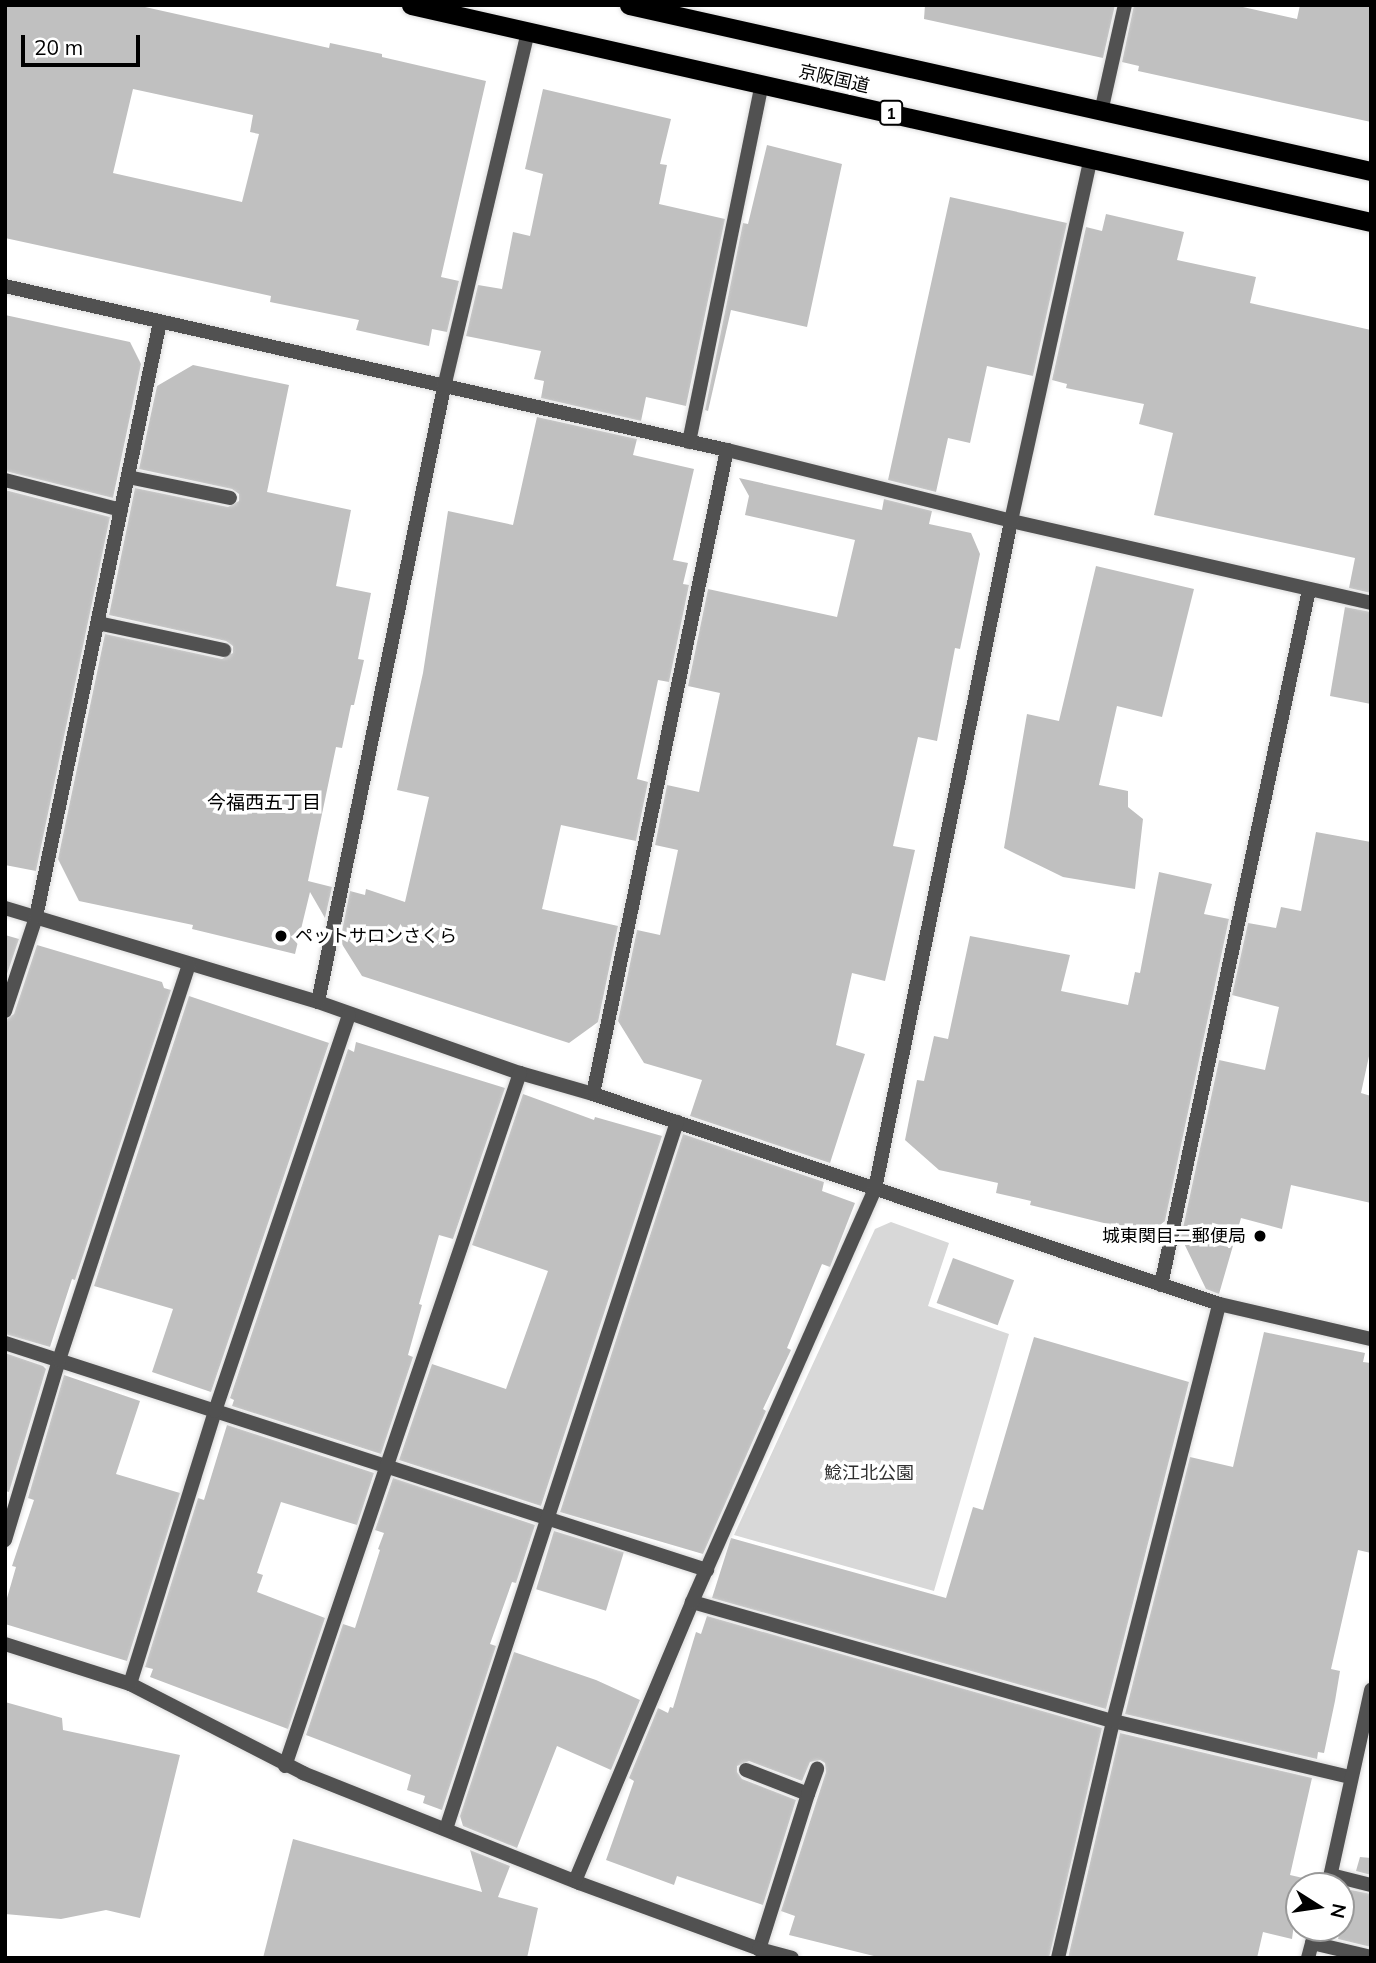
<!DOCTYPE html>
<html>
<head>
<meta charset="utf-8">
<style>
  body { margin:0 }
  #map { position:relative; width:1376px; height:1963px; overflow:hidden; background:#fff; font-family:Mulish,"Noto Sans JP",sans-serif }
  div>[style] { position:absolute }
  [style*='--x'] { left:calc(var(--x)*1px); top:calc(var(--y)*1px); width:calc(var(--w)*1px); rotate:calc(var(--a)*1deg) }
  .green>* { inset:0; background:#d8d8d8 }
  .building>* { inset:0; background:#c0c0c0; transform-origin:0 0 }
  .roads { filter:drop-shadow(0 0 2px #dbdbdb) drop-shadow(0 0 2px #dbdbdb) }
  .service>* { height:14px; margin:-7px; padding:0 7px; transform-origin:7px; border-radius:7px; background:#515151 }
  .minor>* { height:14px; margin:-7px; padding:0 7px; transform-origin:7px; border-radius:7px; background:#515151 }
  .trunk>* { height:19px; margin:-9.5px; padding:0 9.5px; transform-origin:9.5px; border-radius:9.5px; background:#000 }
  .dots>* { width:19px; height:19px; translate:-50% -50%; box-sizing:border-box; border:4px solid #fff; border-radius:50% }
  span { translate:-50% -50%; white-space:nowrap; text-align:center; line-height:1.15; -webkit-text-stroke:7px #fff; paint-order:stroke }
  .shield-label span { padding:2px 5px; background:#fff; border:2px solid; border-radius:5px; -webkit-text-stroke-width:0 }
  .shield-label { font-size:16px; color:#000; font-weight:700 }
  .street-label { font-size:18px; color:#000 }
  .poi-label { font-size:18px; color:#000 }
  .left { translate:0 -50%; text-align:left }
  .right { translate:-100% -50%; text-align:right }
  .park-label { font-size:18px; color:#2f2f2f }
  .neighbourhood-label { font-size:19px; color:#000 }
  .frame { position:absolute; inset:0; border:7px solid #000; pointer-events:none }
  .north { position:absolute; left:1285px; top:1872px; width:70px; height:70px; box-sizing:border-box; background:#fff; border:2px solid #999; border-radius:50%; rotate:102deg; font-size:19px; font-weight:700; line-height:28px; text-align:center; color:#000 }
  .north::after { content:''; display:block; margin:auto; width:24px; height:32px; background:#000; clip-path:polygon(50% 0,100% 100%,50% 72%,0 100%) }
  .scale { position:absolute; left:21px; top:35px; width:119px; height:32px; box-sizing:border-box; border:4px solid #000; border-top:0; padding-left:9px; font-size:21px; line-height:24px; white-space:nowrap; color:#000; -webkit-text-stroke:5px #fff; paint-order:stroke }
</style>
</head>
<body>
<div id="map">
  <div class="green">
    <i style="clip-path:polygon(891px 1222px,949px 1243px,928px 1306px,1009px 1334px,934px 1591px,734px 1535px,875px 1229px)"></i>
  </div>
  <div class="building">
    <i style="clip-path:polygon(evenodd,5px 5px,136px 5px,329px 48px,330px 43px,382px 54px,382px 57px,486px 81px,441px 277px,459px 281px,447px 332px,432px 329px,429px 346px,356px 330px,359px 320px,270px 302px,271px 296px,5px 238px,5px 5px,133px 89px,253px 115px,250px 132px,259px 134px,242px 202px,113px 173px,133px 89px)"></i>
    <i style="clip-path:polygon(925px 5px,1115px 5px,1103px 58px,924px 19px)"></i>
    <i style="clip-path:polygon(1134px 5px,1234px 5px,1297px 19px,1300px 5px,1371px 5px,1371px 122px,1138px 71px,1139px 66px,1122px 62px)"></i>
    <i style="clip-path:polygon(543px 89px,671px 119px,660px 164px,667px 165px,659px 204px,725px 219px,686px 406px,646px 397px,641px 421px,541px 398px,544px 381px,534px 379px,541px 351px,466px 336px,478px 285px,502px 289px,513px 232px,530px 236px,543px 174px,525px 169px)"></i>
    <i style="clip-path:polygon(767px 145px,842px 164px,807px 327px,731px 310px,708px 411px,705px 410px,743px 223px,748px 224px)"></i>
    <i style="clip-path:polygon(950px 197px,1067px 223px,1033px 376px,987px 366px,970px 443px,948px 438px,936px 492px,888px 480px)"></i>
    <i style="clip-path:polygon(1106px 214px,1184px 232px,1177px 260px,1256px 277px,1250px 303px,1371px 330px,1371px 593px,1349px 588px,1355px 558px,1154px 515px,1173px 433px,1139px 424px,1144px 404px,1066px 388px,1067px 384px,1052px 380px,1086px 227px,1102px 231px)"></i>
    <i style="clip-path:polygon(5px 315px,130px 342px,141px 364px,113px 498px,5px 471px)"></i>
    <i style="clip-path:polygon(193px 365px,289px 385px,267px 492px,351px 510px,336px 586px,371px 593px,358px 659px,364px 660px,354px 705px,351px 705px,342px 748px,336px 747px,308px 881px,332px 887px,325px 918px,310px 892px,295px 954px,192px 929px,193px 925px,79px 901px,58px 859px,105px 634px,222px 659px,233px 653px,233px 646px,226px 641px,109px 615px,135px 488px,228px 507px,239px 501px,239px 494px,232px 489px,139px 469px,157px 386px)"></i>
    <i style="clip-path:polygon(537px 417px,637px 439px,633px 455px,694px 469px,673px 560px,688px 563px,683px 584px,689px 585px,669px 682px,658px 680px,637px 779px,648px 782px,636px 841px,561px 825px,542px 909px,618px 926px,598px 1022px,569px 1043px,362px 976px,340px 941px,350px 891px,365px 895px,366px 889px,405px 902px,429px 797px,397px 790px,423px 673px,448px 511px,513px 525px)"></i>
    <i style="clip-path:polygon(739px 478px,882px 510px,884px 499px,932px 511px,929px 524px,971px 533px,980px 554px,960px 649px,955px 648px,937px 741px,918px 737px,893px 846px,915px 850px,885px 981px,852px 973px,836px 1045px,865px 1054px,830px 1163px,690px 1116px,702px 1080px,644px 1063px,618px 1021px,637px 930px,660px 935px,678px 850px,655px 845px,667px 785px,699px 792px,720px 693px,688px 686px,708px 589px,837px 617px,855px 540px,745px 515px,749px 496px)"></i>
    <i style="clip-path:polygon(5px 490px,110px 517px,36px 871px,5px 865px)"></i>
    <i style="clip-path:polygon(1096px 566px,1194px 589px,1162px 717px,1117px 706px,1099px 785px,1128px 791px,1128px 807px,1143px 819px,1135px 889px,1063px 877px,1004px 848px,1027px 714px,1059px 721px)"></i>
    <i style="clip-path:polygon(1345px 607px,1371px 612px,1371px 704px,1330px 696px)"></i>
    <i style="clip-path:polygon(1316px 832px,1371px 842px,1371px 1047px,1361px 1093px,1371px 1096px,1371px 1203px,1291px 1185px,1282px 1229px,1241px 1218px,1219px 1294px,1206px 1289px,1181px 1237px,1219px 1060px,1265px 1070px,1279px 1007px,1232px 995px,1248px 923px,1276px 928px,1281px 907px,1301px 911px)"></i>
    <i style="clip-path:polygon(1159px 872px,1212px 884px,1204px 914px,1229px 919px,1165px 1221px,1149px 1234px,1030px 1205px,1031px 1201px,996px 1193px,998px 1183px,939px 1170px,905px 1140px,917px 1080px,924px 1081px,934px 1036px,948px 1039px,970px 936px,1070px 955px,1061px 991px,1128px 1005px,1135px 972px,1140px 973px)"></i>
    <i style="clip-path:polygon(5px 935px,19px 939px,5px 980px)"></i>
    <i style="clip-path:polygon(37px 945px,162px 982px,164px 988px,171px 990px,75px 1280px,72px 1279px,50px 1347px,5px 1334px,5px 1020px,14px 1014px)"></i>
    <i style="clip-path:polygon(189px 996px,329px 1043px,211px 1392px,152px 1372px,173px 1309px,94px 1286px)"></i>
    <i style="clip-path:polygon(356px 1042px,505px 1088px,453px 1239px,439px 1235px,419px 1304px,422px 1305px,408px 1355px,413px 1357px,381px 1454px,232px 1406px,234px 1400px,230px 1398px,348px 1049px,354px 1052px)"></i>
    <i style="clip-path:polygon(523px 1094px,594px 1120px,595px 1117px,662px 1136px,541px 1506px,399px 1460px,432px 1364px,506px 1389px,548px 1271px,472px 1245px)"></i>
    <i style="clip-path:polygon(683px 1134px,824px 1182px,822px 1191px,855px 1203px,830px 1267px,822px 1264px,787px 1348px,791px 1350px,763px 1409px,766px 1411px,703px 1554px,560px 1512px)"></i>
    <i style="left:953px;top:1258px;width:65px;height:48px;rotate:20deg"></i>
    <i style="clip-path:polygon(1264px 1332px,1365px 1353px,1363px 1362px,1371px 1363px,1371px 1553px,1358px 1550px,1331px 1669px,1340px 1671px,1335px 1701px,1324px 1753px,1318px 1752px,1317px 1759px,1125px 1714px,1190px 1457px,1233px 1467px)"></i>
    <i style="clip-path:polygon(1034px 1337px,1189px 1382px,1106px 1709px,712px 1598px,731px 1538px,946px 1598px,973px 1507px,983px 1510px)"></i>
    <i style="clip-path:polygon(5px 1353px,43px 1366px,46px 1369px,9px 1492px,5px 1491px)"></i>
    <i style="clip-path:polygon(64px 1375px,140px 1401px,116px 1474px,180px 1493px,127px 1661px,5px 1624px,5px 1605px,16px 1567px,12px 1566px,34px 1500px,28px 1498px)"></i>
    <i style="clip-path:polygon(227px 1425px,374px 1473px,357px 1525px,281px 1502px,257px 1573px,263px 1575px,257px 1592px,325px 1618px,288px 1729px,150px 1677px,153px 1669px,145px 1667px,198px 1498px,204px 1500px)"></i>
    <i style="clip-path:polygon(393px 1478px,535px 1525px,516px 1583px,512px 1582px,490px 1644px,496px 1646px,442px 1810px,423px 1803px,425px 1796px,407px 1790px,411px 1775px,306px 1735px,343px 1624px,355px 1628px,380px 1550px,378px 1549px,384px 1533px,375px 1530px)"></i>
    <i style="left:554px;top:1531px;width:73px;height:61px;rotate:17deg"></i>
    <i style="clip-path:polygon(707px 1616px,1102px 1728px,1049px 1958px,882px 1958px,789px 1935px,795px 1916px,781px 1911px,826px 1772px,825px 1763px,820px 1760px,810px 1762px,802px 1781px,749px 1761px,737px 1766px,737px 1772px,742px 1779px,796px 1800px,763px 1905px,677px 1876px,674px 1885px,606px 1860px,634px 1781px,629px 1778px,658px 1708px,668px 1713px,670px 1707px,673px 1708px,696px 1632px,701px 1634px)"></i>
    <i style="clip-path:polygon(514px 1652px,596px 1680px,640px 1700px,611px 1770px,557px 1746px,517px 1848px,463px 1826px,460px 1816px)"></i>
    <i style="clip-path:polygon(5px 1702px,62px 1718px,63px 1730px,180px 1755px,140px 1918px,106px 1910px,61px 1919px,5px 1914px)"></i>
    <i style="clip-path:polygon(1120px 1733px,1312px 1778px,1290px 1875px,1303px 1878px,1299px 1886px,1292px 1939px,1263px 1932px,1257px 1958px,1068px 1958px)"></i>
    <i style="clip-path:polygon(293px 1839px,482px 1892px,470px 1850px,510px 1866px,498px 1897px,538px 1908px,527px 1958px,263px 1958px)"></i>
    <i style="clip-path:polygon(1360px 1857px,1371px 1858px,1371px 1875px,1356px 1871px)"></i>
    <i style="clip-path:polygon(1351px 1890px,1371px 1894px,1371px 1947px,1338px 1939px)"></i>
  </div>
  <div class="roads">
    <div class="service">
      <i style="--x:128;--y:477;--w:104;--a:11.6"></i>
      <i style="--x:5;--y:480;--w:120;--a:14.5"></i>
      <i style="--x:98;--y:623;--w:129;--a:12.1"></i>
      <i style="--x:692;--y:1602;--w:437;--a:15.8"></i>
      <i style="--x:1113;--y:1721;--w:244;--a:13.3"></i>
      <i style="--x:746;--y:1770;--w:66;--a:21.2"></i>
      <i style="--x:808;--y:1794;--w:163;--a:107.5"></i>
      <i style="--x:808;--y:1794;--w:27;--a:-70"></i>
      <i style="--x:1331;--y:1875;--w:41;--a:14"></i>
      <i style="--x:1312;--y:1943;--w:61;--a:13.3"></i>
      <i style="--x:1058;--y:1958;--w:243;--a:-76.9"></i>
      <i style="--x:1113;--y:1721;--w:430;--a:-75.7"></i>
    </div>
    <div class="minor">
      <i style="--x:1101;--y:112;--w:110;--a:-77.4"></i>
      <i style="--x:5;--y:286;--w:740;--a:12.8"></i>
      <i style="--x:727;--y:450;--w:293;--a:14"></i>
      <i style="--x:1011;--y:521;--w:369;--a:12.8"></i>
      <i style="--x:689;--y:442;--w:365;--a:-78.5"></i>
      <i style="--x:5;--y:908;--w:327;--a:16.7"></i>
      <i style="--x:318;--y:1002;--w:214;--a:19.4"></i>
      <i style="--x:520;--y:1073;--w:76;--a:16"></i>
      <i style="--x:593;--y:1094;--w:660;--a:18.54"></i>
      <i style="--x:1219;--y:1304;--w:156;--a:13"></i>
      <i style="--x:318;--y:1002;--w:628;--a:-78.42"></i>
      <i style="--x:444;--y:387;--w:366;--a:-76.7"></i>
      <i style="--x:5;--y:1011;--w:99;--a:-71.7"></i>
      <i style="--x:36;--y:917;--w:608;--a:-78.23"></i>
      <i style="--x:593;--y:1094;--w:658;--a:-78.25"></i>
      <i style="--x:1161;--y:1285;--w:711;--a:-77.98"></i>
      <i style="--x:5;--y:1343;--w:738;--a:17.92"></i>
      <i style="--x:5;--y:1540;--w:188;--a:-73.3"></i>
      <i style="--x:59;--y:1360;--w:416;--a:-71.8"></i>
      <i style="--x:5;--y:1644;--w:131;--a:17.7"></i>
      <i style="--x:130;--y:1684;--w:195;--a:27.2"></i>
      <i style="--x:303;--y:1773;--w:297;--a:21.7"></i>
      <i style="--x:579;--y:1883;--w:192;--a:20.1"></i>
      <i style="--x:759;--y:1949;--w:34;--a:15"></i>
      <i style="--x:130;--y:1684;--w:286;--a:-72.7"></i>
      <i style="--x:215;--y:1411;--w:418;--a:-71.3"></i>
      <i style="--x:285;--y:1766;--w:732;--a:-71.27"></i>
      <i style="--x:446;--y:1829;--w:744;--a:-71.91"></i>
      <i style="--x:575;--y:1881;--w:303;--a:-67.2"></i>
      <i style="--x:692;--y:1602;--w:452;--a:-66.1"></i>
      <i style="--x:875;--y:1189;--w:682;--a:-78.49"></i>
      <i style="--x:1011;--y:521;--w:372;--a:-77.6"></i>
      <i style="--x:1328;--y:1886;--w:201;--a:-77.6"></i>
      <i style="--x:1308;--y:1958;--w:31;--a:-75"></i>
    </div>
    <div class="trunk">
      <i style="--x:411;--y:5;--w:984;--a:12.74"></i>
      <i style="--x:629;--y:5;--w:760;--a:12.61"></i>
    </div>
  </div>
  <div class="dots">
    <i style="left:281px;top:936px;background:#000"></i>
    <i style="left:1260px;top:1236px;background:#000"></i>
  </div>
  <div class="shield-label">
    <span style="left:891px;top:113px">1</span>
  </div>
  <div class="street-label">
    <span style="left:834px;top:79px;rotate:13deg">京阪国道</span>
  </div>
  <div class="poi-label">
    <span class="left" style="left:295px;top:936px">ペットサロンさくら</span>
    <span class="right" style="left:1246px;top:1236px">城東関目二郵便局</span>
  </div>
  <div class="park-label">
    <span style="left:869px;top:1473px">鯰江北公園</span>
  </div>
  <div class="neighbourhood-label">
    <span style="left:264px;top:803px">今福西五丁目</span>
  </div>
  <div class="frame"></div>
  <div class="north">N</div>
  <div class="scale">20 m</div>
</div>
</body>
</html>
